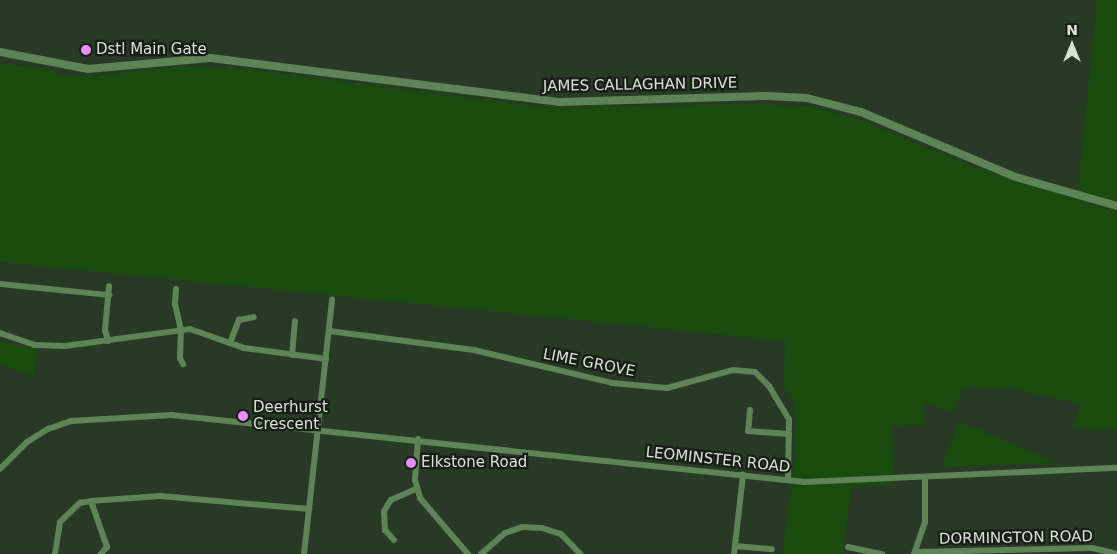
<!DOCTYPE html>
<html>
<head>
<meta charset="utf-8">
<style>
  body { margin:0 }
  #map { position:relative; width:1117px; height:554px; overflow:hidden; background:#283925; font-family:"DejaVu Sans",sans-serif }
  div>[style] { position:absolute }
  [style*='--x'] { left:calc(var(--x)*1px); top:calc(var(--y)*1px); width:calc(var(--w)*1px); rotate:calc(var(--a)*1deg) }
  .green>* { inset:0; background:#184b0d }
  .minor>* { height:6px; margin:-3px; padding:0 3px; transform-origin:3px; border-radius:3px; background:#5d8356 }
  .tertiary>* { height:8px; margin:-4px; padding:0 4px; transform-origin:4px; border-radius:4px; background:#5d8356 }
  .dots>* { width:14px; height:14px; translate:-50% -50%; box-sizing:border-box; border:2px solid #161e15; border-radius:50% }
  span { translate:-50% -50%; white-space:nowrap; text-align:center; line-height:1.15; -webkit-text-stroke:4.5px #161e15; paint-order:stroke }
  .poi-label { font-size:15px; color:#d8e3d6 }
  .left { translate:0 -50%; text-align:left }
  .street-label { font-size:15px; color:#d8e3d6 }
  .north { position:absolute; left:1047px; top:20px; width:50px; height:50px; -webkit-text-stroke:4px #161e15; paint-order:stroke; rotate:0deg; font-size:14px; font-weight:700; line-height:20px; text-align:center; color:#d8e3d6 }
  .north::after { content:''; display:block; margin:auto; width:18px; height:22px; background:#d8e3d6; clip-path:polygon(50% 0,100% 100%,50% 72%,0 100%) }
</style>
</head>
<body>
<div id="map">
  <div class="green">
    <i style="clip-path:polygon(1097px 0,1117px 0,1117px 202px,1078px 190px)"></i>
    <i style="clip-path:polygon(0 63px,53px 70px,58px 74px,80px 77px,187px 66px,254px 70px,544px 107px,753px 104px,809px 106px,861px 120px,969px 165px,1117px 212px,1117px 430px,1072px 428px,1081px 404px,1013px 389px,963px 387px,953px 412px,924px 402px,924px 425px,892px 426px,894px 485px,851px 487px,843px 554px,782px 554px,795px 461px,795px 404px,784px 387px,785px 341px,0 262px)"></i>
    <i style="clip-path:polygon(0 341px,36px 349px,34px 377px,0 365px)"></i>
    <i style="clip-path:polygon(959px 421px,1058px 463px,941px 467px)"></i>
  </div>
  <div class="minor">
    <i style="--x:0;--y:284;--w:110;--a:5.8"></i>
    <i style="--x:176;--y:289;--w:15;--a:94"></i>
    <i style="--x:175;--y:304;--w:26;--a:77"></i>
    <i style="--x:181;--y:329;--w:29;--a:92"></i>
    <i style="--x:180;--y:358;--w:7;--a:63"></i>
    <i style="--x:329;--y:331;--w:146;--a:7.5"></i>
    <i style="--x:474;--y:350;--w:142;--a:13.4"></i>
    <i style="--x:612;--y:383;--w:55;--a:5.2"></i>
    <i style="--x:667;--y:388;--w:68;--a:-15.3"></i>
    <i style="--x:733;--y:370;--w:22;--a:5"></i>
    <i style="--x:755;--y:372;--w:20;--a:45"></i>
    <i style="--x:769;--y:386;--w:39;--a:59"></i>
    <i style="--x:789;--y:419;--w:61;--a:90.9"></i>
    <i style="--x:0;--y:333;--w:36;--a:19"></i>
    <i style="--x:34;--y:345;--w:31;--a:2"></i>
    <i style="--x:65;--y:346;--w:126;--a:-7.7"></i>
    <i style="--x:190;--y:329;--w:57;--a:19.4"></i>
    <i style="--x:244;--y:348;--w:83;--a:7.6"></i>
    <i style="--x:108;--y:341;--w:11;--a:-105"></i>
    <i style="--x:105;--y:330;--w:44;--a:-84.8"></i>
    <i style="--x:230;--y:343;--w:25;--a:-69"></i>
    <i style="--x:239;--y:320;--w:15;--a:-11"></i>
    <i style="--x:292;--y:355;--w:34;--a:-85"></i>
    <i style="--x:750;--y:410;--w:21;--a:95"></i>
    <i style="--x:748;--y:431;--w:41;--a:4.2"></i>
    <i style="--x:418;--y:439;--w:41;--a:94.2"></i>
    <i style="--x:415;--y:480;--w:19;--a:74"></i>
    <i style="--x:420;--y:498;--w:74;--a:49.4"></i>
    <i style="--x:0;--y:469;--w:38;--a:-45"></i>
    <i style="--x:27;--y:442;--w:25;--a:-32"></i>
    <i style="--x:48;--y:429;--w:24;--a:-19"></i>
    <i style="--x:71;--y:421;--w:100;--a:-3.4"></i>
    <i style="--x:171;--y:415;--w:637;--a:6.04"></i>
    <i style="--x:804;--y:482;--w:313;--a:-2.6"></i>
    <i style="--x:91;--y:501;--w:49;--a:70.8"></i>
    <i style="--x:107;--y:547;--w:9;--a:131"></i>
    <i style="--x:394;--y:540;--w:13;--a:-132"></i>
    <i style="--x:385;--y:530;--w:19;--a:-93"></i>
    <i style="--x:384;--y:511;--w:13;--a:-58"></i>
    <i style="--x:391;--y:500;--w:27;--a:-24"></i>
    <i style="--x:735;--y:546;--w:37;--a:5"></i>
    <i style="--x:848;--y:547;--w:35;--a:12"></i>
    <i style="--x:915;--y:552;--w:177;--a:-1.3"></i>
    <i style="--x:1092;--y:548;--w:26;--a:13"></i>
    <i style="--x:55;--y:554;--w:32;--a:-81"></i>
    <i style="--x:60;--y:522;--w:28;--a:-44"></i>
    <i style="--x:80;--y:503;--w:11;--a:-10"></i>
    <i style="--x:91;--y:501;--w:69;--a:-4.1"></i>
    <i style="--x:160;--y:496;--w:150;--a:5"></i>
    <i style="--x:304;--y:554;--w:256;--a:-83.7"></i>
    <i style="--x:481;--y:554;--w:32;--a:-41"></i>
    <i style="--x:505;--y:533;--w:18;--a:-19"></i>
    <i style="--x:522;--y:527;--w:20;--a:3"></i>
    <i style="--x:542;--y:528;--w:20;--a:18"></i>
    <i style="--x:561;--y:534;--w:28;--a:46"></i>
    <i style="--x:734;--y:554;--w:80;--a:-83.5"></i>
    <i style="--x:914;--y:554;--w:34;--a:-71"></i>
    <i style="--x:925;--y:522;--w:45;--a:-90"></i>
  </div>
  <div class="tertiary">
    <i style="--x:0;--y:52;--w:90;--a:10.9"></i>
    <i style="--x:88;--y:69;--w:123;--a:-5.1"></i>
    <i style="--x:211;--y:58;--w:352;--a:7.2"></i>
    <i style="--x:560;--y:102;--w:206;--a:-1.7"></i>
    <i style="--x:766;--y:96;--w:41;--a:2.8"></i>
    <i style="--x:807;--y:98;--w:56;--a:14.5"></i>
    <i style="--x:861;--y:112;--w:168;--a:22.8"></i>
    <i style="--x:1016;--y:177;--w:105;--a:16"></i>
  </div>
  <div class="dots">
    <i style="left:86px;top:50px;background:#ea8dfd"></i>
    <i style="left:243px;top:416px;background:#ea8dfd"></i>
    <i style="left:411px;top:463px;background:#ea8dfd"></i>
  </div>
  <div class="poi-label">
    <span class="left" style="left:96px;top:50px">Dstl Main Gate</span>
    <span class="left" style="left:253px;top:416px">Deerhurst<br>Crescent</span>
    <span class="left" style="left:421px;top:463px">Elkstone Road</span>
  </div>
  <div class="street-label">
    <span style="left:640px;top:85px;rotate:-1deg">JAMES CALLAGHAN DRIVE</span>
    <span style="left:589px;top:363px;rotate:11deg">LIME GROVE</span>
    <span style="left:718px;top:460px;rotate:6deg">LEOMINSTER ROAD</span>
    <span style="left:1016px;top:538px;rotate:-1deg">DORMINGTON ROAD</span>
  </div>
  <div class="north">N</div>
</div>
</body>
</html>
